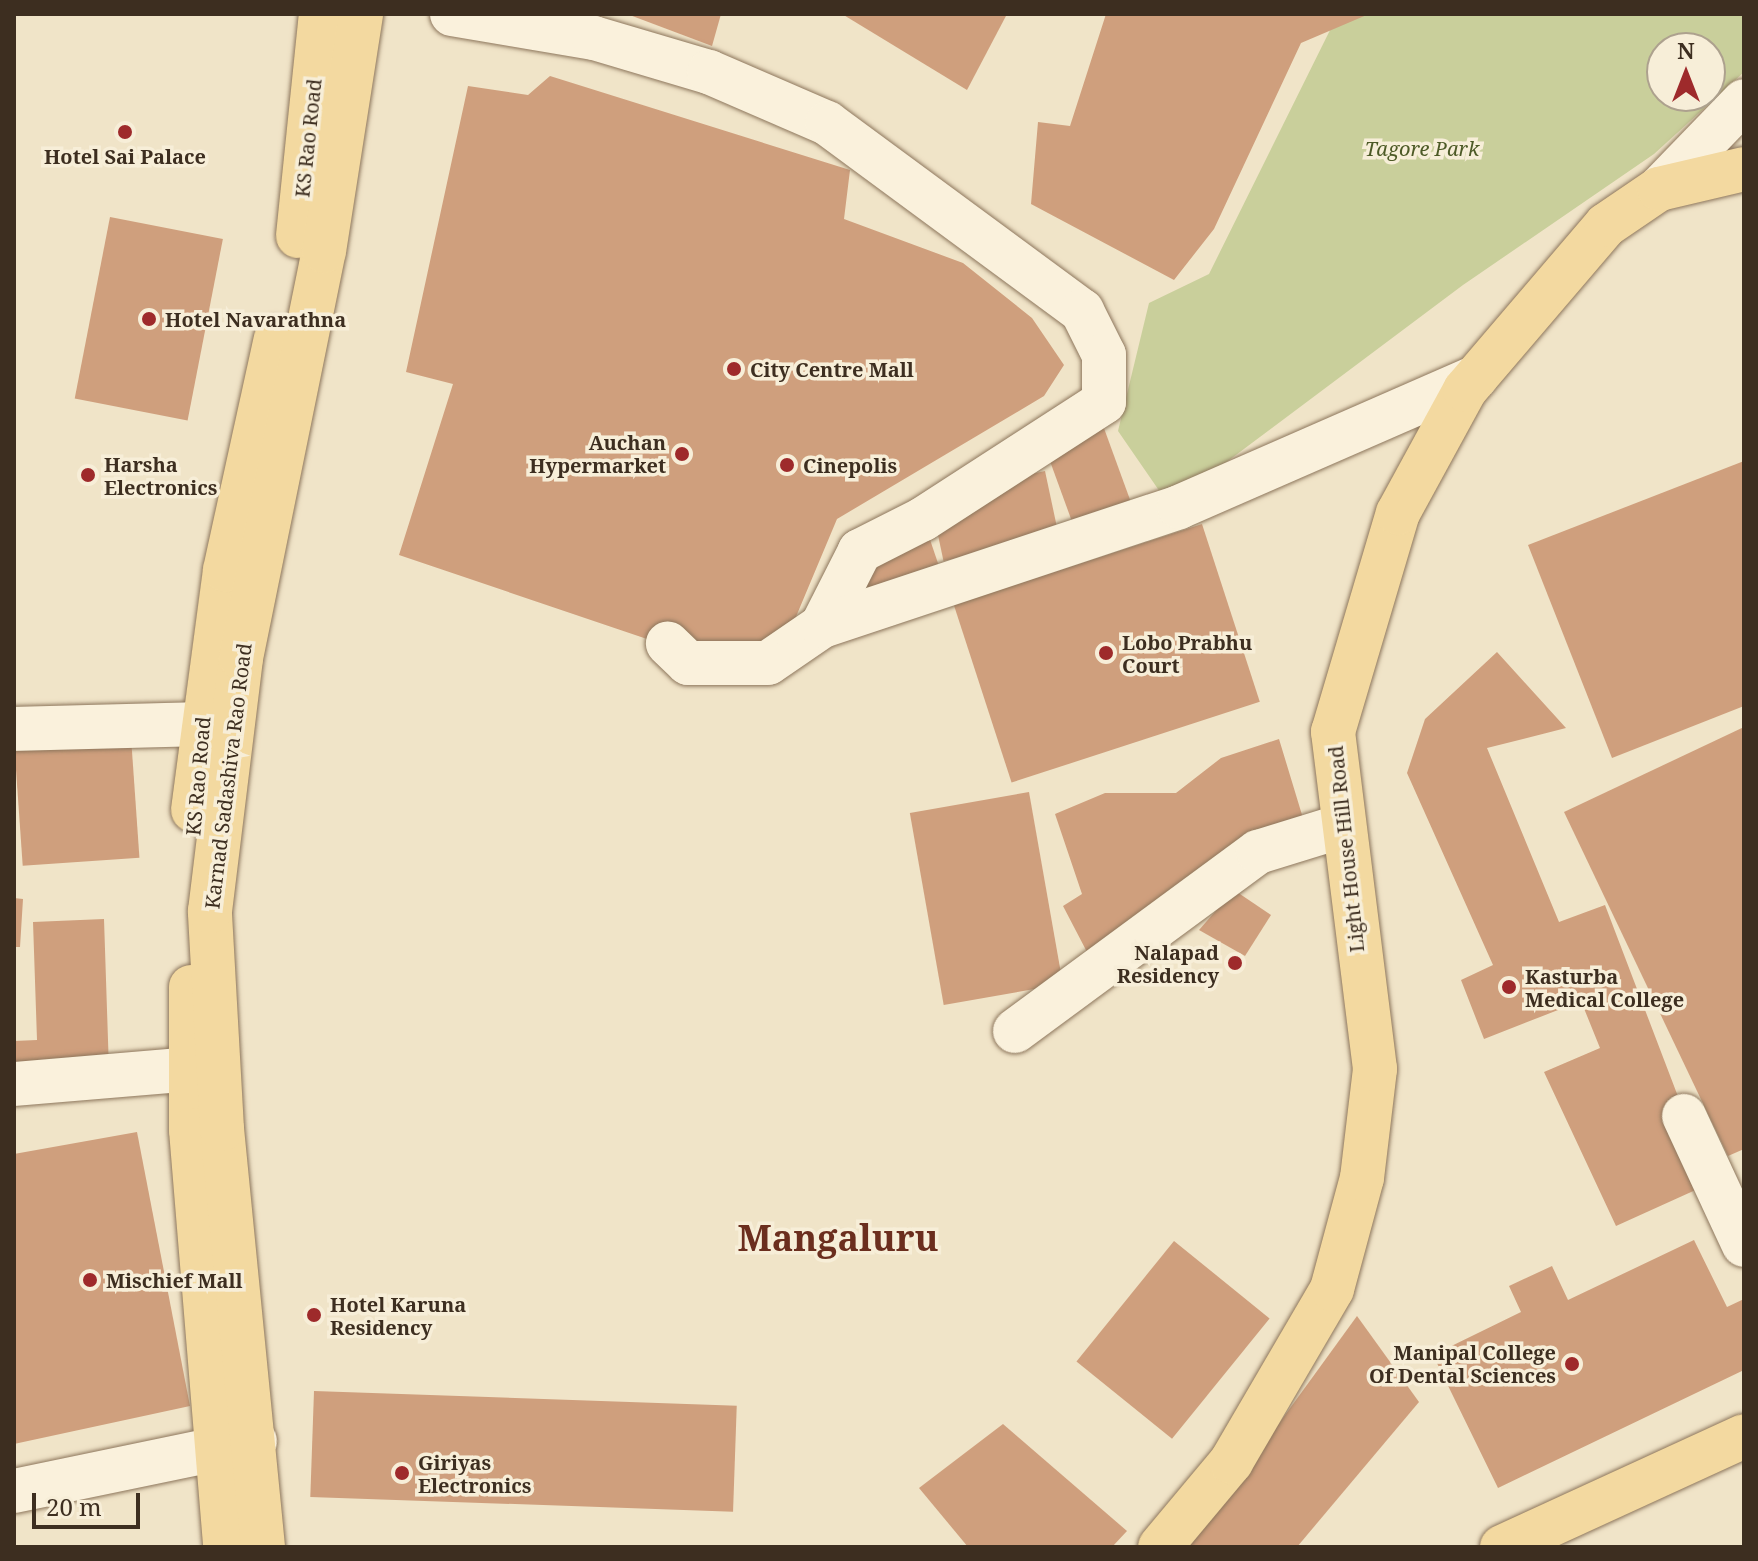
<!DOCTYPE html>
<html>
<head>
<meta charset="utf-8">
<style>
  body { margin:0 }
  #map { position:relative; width:1758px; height:1561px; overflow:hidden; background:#f0e4c8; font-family:"Noto Serif",serif }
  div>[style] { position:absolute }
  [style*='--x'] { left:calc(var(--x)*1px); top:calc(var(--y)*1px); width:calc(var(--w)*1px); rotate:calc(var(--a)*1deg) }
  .green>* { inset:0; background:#c9cf9b }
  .building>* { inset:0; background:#cf9f7d; transform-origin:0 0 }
  .roads { filter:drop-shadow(0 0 2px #8d765c) drop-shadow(0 0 2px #8d765c) }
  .minor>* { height:44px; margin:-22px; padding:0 22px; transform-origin:22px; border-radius:22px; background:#faf1dc }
  .major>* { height:44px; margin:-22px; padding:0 22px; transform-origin:22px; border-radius:22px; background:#f3d9a0 }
  .dots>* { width:22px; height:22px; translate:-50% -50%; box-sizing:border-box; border:4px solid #f7eed8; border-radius:50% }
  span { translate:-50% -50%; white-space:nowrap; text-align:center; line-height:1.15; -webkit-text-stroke:7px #f7eed8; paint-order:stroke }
  .street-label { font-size:20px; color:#3d2e20 }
  .park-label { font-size:20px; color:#4d5a26; font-style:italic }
  .poi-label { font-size:20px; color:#3d2e20; font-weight:700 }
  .left { translate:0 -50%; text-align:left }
  .right { translate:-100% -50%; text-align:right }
  .town-label { font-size:36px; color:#6b2e1e; font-weight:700 }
  .frame { position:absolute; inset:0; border:16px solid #3d2e20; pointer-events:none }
  .north { position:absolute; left:1646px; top:32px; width:80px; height:80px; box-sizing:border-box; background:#f7eed8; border:2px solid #ada18e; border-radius:50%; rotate:0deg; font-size:22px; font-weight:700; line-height:32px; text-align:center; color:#3d2e20 }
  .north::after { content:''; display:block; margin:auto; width:28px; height:36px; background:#9e2a2b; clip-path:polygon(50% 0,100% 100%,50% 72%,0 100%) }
  .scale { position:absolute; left:32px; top:1493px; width:108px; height:36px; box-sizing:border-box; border:4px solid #3d2e20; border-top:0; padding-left:10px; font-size:24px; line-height:28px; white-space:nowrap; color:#3d2e20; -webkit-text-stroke:6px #f7eed8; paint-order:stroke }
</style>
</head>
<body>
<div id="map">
  <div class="green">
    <i style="clip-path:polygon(evenodd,1338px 14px,1744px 14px,1744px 72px,1654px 154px,1463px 285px,1169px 505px,1118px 431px,1149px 303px,1209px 274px,1338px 14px,1662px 48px,1710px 48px,1710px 96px,1662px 96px,1662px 48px)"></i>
  </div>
  <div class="building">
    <i style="clip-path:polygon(627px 14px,721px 14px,712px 46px)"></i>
    <i style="clip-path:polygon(842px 14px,1007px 14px,967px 90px)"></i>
    <i style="clip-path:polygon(1106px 14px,1369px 14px,1301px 43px,1214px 229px,1174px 280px,1031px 204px,1038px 122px,1070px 126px)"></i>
    <i style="clip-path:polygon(550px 76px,850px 170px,844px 219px,963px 263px,1032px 318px,1064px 365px,1044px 396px,837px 519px,790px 631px,748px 663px,647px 639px,399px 555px,453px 384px,406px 372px,468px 86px,528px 95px)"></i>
    <i style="left:110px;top:217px;width:115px;height:185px;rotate:11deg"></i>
    <i style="left:1101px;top:420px;width:86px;height:62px;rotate:70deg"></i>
    <i style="clip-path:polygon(1744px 461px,1744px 706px,1612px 758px,1528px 545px)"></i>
    <i style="left:1045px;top:471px;width:67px;height:118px;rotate:78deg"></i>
    <i style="clip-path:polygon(923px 519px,943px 578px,873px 601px,856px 556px)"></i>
    <i style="left:1202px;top:524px;width:187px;height:261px;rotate:72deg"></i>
    <i style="clip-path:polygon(1497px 652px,1566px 728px,1487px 748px,1559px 922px,1605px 905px,1711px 1183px,1616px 1226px,1544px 1072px,1600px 1048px,1581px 1001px,1484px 1039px,1461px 980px,1493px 965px,1407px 773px,1425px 719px)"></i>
    <i style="clip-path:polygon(1744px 727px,1744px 1149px,1728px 1156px,1564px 812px)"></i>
    <i style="left:131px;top:737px;width:121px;height:117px;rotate:86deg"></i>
    <i style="clip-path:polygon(1279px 739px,1306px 828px,1087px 952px,1063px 906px,1082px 894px,1055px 814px,1105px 793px,1176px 793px,1221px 758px)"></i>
    <i style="left:1029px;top:792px;width:195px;height:121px;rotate:80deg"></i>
    <i style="clip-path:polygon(1234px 890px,1271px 915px,1245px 956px,1199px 930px)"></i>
    <i style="clip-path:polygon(14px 898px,23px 899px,20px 947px,14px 947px)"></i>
    <i style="clip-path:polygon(104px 919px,109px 1070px,14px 1073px,14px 1041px,37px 1040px,33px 922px)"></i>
    <i style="clip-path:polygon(137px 1132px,190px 1406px,14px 1444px,14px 1154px)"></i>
    <i style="clip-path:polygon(1694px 1240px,1727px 1307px,1744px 1299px,1744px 1370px,1498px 1488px,1433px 1355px,1521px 1312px,1509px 1286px,1552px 1266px,1568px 1300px)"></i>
    <i style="left:1174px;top:1241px;width:123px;height:155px;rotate:39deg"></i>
    <i style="clip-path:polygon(1357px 1316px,1419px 1402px,1297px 1547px,1189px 1547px)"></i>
    <i style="left:314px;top:1391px;width:423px;height:106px;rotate:2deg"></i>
    <i style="clip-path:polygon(1003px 1424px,1127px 1531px,1112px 1547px,968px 1547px,919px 1488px)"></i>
  </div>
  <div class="roads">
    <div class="minor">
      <i style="--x:452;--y:14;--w:144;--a:9.6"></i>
      <i style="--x:594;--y:38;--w:120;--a:16.5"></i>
      <i style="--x:709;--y:72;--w:129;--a:23.4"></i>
      <i style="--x:827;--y:123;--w:317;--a:36.4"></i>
      <i style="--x:1082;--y:311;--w:49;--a:63.4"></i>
      <i style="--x:1104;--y:355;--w:47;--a:90"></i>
      <i style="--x:1104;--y:402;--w:216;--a:147.1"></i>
      <i style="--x:923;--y:519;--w:71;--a:153.1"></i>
      <i style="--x:860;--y:551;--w:84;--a:116.9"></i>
      <i style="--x:822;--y:626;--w:65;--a:145.6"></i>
      <i style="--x:768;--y:663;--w:80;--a:180"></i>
      <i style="--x:688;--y:663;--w:28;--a:-136"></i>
      <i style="--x:1659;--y:189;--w:122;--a:-46"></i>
      <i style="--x:822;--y:626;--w:376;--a:-18.4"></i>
      <i style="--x:1179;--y:507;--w:324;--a:-23.6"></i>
      <i style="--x:14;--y:729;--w:187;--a:-1.5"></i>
      <i style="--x:1015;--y:1031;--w:302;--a:-36.4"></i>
      <i style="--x:1258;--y:852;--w:88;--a:-17.2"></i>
      <i style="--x:14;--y:1084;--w:178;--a:-4.8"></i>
      <i style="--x:1684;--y:1116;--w:142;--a:65.1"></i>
      <i style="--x:14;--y:1491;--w:246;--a:-11.7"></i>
    </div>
    <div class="major">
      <i style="--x:298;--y:236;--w:223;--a:-84.1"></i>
      <i style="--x:193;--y:810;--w:242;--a:-82.4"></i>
      <i style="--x:225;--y:570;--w:237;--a:-77.6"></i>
      <i style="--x:191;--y:987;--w:143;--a:90"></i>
      <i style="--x:191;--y:1130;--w:418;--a:85.3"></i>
      <i style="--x:263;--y:1547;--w:420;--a:-95.6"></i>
      <i style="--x:222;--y:1129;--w:218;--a:-93.2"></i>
      <i style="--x:210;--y:911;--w:255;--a:-83"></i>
      <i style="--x:241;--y:658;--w:415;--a:-78.5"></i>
      <i style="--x:324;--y:251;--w:240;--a:-81.1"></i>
      <i style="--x:1160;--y:1547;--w:111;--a:-50.1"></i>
      <i style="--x:1231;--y:1462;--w:200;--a:-59.7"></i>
      <i style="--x:1332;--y:1289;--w:115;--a:-74.9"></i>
      <i style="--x:1362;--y:1178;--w:110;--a:-83.2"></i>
      <i style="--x:1375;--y:1069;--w:340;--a:-97.1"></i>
      <i style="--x:1333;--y:732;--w:228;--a:-73.5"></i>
      <i style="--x:1398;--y:513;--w:140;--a:-61.4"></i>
      <i style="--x:1465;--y:390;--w:217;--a:-49.5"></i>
      <i style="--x:1606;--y:225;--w:64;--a:-34.2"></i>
      <i style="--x:1659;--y:189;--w:87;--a:-13.2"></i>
      <i style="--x:1502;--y:1547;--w:266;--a:-24.6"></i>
    </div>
  </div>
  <div class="dots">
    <i style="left:125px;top:132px;background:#9e2a2b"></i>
    <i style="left:149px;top:319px;background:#9e2a2b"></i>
    <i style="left:734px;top:369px;background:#9e2a2b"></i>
    <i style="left:682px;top:454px;background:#9e2a2b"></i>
    <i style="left:787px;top:465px;background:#9e2a2b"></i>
    <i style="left:88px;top:475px;background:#9e2a2b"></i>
    <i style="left:1106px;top:653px;background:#9e2a2b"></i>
    <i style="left:1235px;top:963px;background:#9e2a2b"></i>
    <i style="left:1509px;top:987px;background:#9e2a2b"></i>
    <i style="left:90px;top:1280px;background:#9e2a2b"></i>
    <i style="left:314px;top:1315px;background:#9e2a2b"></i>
    <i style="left:1572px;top:1364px;background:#9e2a2b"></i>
    <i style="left:402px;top:1473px;background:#9e2a2b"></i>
  </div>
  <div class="street-label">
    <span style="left:308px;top:138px;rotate:-84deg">KS Rao Road</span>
    <span style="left:198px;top:776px;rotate:-85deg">KS Rao Road</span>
    <span style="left:228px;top:776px;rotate:-83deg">Karnad Sadashiva Rao Road</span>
    <span style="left:1346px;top:849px;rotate:-96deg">Light House Hill Road</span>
  </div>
  <div class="park-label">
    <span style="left:1422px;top:148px">Tagore Park</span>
  </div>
  <div class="poi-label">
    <span style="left:125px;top:156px">Hotel Sai Palace</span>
    <span class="left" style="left:165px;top:319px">Hotel Navarathna</span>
    <span class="left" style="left:750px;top:369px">City Centre Mall</span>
    <span class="right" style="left:666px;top:454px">Auchan<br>Hypermarket</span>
    <span class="left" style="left:104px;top:476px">Harsha<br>Electronics</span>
    <span class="left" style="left:803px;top:465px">Cinepolis</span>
    <span class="left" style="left:1122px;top:654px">Lobo Prabhu<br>Court</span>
    <span class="right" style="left:1219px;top:964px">Nalapad<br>Residency</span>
    <span class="left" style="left:1525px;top:988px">Kasturba<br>Medical College</span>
    <span class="left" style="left:106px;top:1280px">Mischief Mall</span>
    <span class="left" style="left:330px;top:1316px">Hotel Karuna<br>Residency</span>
    <span class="right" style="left:1556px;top:1364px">Manipal College<br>Of Dental Sciences</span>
    <span class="left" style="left:418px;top:1474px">Giriyas<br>Electronics</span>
  </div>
  <div class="town-label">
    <span style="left:838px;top:1238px">Mangaluru</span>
  </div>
  <div class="frame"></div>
  <div class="north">N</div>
  <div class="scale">20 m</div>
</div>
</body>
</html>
